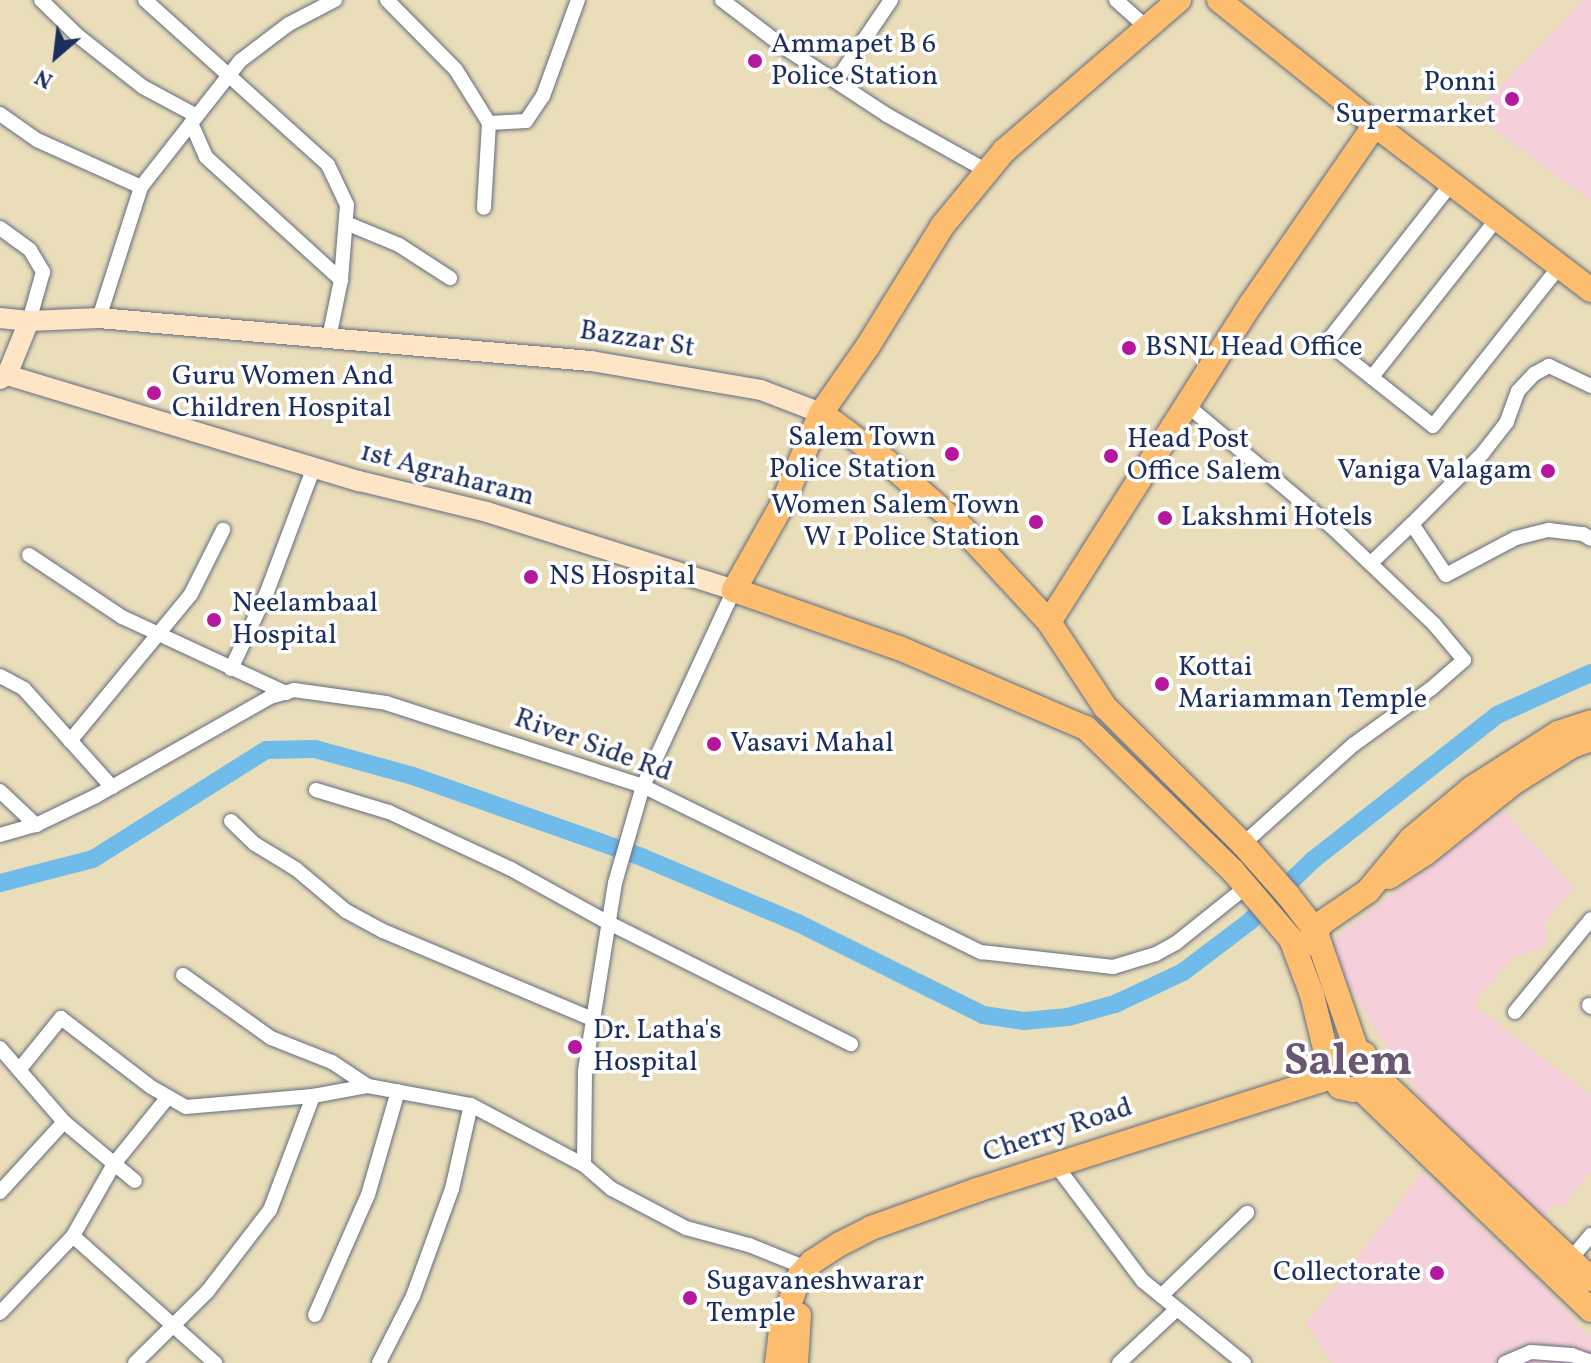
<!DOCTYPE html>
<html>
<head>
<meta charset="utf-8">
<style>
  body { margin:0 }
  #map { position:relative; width:1591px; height:1363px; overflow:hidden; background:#eadeba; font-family:Vollkorn,serif }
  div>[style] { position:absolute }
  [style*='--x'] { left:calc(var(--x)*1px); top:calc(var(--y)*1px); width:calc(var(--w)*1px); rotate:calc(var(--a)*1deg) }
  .built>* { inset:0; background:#f5cfd9 }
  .canal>* { height:18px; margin:-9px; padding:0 9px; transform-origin:9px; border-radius:9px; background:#6fbbe9 }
  .roads { filter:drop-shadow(0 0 2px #636c7e) drop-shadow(0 0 2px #636c7e) }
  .street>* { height:14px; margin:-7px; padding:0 7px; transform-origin:7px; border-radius:7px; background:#fff }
  .secondary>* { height:20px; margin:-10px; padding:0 10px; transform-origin:10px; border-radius:10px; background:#fee5c5 }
  .primary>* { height:24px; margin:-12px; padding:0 12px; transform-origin:12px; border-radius:12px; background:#fcbd6f }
  .dots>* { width:22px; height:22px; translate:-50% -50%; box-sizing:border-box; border:4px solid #fff; border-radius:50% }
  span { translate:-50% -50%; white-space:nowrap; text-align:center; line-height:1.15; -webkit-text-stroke:7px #fff; paint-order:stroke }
  .poi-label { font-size:28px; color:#1b2f5e }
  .left { translate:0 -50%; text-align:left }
  .right { translate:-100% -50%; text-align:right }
  .street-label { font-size:28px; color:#1b2f5e }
  .town-label { font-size:44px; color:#695772; font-weight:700 }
  .north { position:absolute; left:16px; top:16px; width:80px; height:80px; -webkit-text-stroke:6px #fff; paint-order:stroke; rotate:208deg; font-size:22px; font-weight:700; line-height:32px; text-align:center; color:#1b2f5e }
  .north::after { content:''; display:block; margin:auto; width:28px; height:36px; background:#1b2f5e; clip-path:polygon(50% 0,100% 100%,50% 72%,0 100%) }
</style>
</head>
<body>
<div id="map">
  <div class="built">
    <i style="clip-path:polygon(1584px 0,1591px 0,1591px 201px,1473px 114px)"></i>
    <i style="clip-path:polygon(1503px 810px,1575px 888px,1544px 922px,1548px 945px,1514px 957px,1478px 997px,1475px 1006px,1591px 1095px,1591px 1170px,1563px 1207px,1554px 1204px,1540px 1221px,1429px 1106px,1392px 1057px,1333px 959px,1334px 939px)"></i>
    <i style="clip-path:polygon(1422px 1172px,1537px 1279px,1591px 1338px,1591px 1363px,1332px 1363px,1306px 1324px)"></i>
  </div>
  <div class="canal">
    <i style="--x:0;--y:883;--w:96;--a:-14.5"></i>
    <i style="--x:93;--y:859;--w:204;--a:-32.2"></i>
    <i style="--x:266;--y:750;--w:49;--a:-1.2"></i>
    <i style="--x:315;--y:749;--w:102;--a:15.4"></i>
    <i style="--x:413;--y:776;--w:245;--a:19.5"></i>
    <i style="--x:644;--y:858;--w:167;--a:22.9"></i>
    <i style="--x:798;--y:923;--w:207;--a:26.4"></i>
    <i style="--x:983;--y:1015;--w:41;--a:8.3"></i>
    <i style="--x:1024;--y:1021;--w:44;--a:-5.2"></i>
    <i style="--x:1068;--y:1017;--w:49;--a:-15.5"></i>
    <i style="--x:1115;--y:1004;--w:75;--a:-25.2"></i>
    <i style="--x:1183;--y:972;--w:83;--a:-37.1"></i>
    <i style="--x:1249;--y:922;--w:89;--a:-44.1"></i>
    <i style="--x:1313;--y:860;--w:234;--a:-38.2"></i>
    <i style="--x:1497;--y:715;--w:103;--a:-24.1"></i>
  </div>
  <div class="roads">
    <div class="street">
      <i style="--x:41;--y:0;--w:52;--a:44.2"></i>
      <i style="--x:78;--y:36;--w:83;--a:38.1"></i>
      <i style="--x:143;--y:87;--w:61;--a:28.2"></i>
      <i style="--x:145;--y:0;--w:246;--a:42"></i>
      <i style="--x:328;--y:165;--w:44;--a:64.6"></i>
      <i style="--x:347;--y:205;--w:75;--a:94.6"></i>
      <i style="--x:387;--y:0;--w:98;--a:45.4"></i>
      <i style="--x:456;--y:70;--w:62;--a:58.1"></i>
      <i style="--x:489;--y:123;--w:85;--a:93.4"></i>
      <i style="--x:722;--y:0;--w:79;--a:37.3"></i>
      <i style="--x:785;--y:48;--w:122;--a:33.3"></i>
      <i style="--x:887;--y:115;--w:115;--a:29.2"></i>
      <i style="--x:1116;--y:0;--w:40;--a:42"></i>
      <i style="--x:836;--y:81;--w:98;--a:-55.8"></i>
      <i style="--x:0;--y:114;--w:45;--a:35.1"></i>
      <i style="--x:37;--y:140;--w:114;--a:24.3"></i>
      <i style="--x:191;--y:123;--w:37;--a:66"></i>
      <i style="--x:206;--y:157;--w:183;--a:42.3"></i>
      <i style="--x:341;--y:280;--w:59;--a:101.7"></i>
      <i style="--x:489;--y:123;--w:37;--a:-3"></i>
      <i style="--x:526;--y:121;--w:30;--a:-56"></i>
      <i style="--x:543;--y:96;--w:102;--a:-70"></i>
      <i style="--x:1451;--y:184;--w:201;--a:128.1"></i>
      <i style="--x:1327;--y:342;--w:135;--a:38.4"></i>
      <i style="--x:1433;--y:426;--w:203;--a:-51.6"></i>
      <i style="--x:346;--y:223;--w:57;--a:22.5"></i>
      <i style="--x:399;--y:245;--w:61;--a:32.9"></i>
      <i style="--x:0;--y:228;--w:37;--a:36"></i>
      <i style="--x:30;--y:250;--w:26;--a:59"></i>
      <i style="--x:43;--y:272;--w:51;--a:105.9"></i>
      <i style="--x:99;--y:318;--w:138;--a:-72.2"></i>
      <i style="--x:141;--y:187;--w:160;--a:-51.8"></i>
      <i style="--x:240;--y:61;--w:61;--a:-37.1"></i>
      <i style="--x:289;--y:24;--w:52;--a:-27.6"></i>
      <i style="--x:1372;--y:377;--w:201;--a:-51.7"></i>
      <i style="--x:1591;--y:386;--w:47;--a:-154.5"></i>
      <i style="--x:1549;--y:366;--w:17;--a:152"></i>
      <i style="--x:1534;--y:374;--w:23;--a:133"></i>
      <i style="--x:1518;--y:391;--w:33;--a:110"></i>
      <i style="--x:1507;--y:422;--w:39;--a:128"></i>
      <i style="--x:1483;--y:453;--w:100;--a:135"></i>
      <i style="--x:1412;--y:524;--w:61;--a:56.3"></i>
      <i style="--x:1446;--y:575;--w:79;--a:-27.9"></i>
      <i style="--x:1516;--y:538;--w:34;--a:-14"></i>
      <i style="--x:1549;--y:530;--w:34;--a:7"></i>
      <i style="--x:1583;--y:534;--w:9;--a:32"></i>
      <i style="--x:1188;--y:406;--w:192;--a:40.1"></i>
      <i style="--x:1335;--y:530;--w:137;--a:43.5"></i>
      <i style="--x:1434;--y:624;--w:47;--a:50.2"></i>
      <i style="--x:1464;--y:660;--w:43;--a:138.8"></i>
      <i style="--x:1432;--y:688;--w:97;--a:144.2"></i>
      <i style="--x:1353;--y:745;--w:148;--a:138"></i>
      <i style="--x:29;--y:555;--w:112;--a:33.7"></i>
      <i style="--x:122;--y:617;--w:181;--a:24.9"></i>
      <i style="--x:1371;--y:563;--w:57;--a:-43.6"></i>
      <i style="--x:734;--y:590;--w:216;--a:114.9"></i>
      <i style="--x:643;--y:786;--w:101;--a:106.1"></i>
      <i style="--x:615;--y:883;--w:190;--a:99.1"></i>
      <i style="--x:585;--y:1071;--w:94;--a:90.6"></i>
      <i style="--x:584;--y:1165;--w:37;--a:41"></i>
      <i style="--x:612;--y:1189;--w:84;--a:27.8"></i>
      <i style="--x:686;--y:1228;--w:65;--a:15.1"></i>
      <i style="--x:749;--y:1245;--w:61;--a:22"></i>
      <i style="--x:231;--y:669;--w:85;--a:-64.9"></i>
      <i style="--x:267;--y:592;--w:134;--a:-69.4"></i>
      <i style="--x:0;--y:676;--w:27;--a:28"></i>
      <i style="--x:24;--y:689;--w:132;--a:48.1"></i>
      <i style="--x:70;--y:741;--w:190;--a:-50.5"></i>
      <i style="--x:191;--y:594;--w:72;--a:-63.4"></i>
      <i style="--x:316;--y:790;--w:76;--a:16.8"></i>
      <i style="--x:389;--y:812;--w:135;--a:25"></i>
      <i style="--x:511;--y:869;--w:110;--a:28.9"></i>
      <i style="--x:607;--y:922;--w:273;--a:26.6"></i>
      <i style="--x:0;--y:791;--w:50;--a:43.4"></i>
      <i style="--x:231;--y:821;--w:33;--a:44"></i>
      <i style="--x:255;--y:844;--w:48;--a:31.4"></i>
      <i style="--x:296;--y:869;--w:65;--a:40"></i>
      <i style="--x:346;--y:911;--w:42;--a:28.4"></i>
      <i style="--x:383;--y:931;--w:227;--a:22.8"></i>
      <i style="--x:0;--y:835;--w:37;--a:-16"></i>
      <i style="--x:36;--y:825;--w:67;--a:-25.8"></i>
      <i style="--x:96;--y:796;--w:200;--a:-29.6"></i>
      <i style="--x:270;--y:697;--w:25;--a:-16"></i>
      <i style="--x:294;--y:690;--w:93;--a:8"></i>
      <i style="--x:386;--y:703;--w:270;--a:17.9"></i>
      <i style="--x:643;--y:786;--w:377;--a:26.2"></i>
      <i style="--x:981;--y:952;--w:133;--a:6.5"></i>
      <i style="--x:1113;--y:967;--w:45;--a:-16.8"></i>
      <i style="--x:1156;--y:954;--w:23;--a:-29"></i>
      <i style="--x:1176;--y:943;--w:90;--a:-38.7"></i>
      <i style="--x:183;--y:975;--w:108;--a:35.6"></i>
      <i style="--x:271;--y:1038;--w:66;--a:21.5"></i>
      <i style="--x:332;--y:1062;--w:43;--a:33.7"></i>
      <i style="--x:1589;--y:1005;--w:3;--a:45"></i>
      <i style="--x:1515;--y:1012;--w:120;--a:-50.7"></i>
      <i style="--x:0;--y:1048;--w:98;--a:49.1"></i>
      <i style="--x:64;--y:1122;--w:92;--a:39.7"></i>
      <i style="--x:19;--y:1070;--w:67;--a:-51.1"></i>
      <i style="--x:61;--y:1018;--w:113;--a:37.5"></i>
      <i style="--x:151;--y:1087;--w:40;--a:29.7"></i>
      <i style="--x:186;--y:1107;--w:127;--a:-5"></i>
      <i style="--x:313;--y:1096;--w:56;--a:-10.3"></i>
      <i style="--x:368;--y:1086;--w:105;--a:10.5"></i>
      <i style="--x:471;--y:1105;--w:128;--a:28"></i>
      <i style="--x:168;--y:1097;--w:86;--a:128.9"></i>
      <i style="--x:114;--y:1164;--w:83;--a:119.7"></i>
      <i style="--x:73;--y:1236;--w:191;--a:41.8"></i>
      <i style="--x:1055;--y:1164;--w:146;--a:53.1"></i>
      <i style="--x:1143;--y:1281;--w:130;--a:39.1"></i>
      <i style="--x:0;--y:1192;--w:95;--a:-47.6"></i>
      <i style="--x:1570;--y:1260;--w:33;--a:-50"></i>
      <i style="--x:1161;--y:1296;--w:120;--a:-44"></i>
      <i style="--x:0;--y:1313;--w:106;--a:-46.5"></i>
      <i style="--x:315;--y:1315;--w:131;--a:-66.2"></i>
      <i style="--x:368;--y:1195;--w:108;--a:-73.9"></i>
      <i style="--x:135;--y:1363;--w:101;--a:-44.6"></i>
      <i style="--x:207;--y:1292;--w:103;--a:-52.5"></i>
      <i style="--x:270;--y:1210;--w:122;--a:-69.3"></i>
      <i style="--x:379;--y:1363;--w:75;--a:-63.1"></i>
      <i style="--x:413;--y:1296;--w:114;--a:-70"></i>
      <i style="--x:452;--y:1189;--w:86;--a:-77.3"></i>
      <i style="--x:1119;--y:1363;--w:79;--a:-43"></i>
      <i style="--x:1505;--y:1363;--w:28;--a:-23"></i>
      <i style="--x:1531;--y:1352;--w:41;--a:4.2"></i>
      <i style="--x:1572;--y:1355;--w:20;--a:20"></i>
    </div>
    <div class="secondary">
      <i style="--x:0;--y:318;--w:29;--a:6"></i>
      <i style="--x:29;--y:321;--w:70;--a:-2.5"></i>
      <i style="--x:99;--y:318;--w:494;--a:5"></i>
      <i style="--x:591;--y:361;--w:172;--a:9.7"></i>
      <i style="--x:761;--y:390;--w:64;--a:21"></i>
      <i style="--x:7;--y:375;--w:368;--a:16.8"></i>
      <i style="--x:359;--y:481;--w:132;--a:13.6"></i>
      <i style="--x:487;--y:512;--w:259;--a:17.5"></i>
      <i style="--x:0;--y:379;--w:8;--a:-30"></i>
      <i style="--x:7;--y:375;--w:58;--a:-67.8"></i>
    </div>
    <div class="primary">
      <i style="--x:1179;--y:0;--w:231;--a:139.2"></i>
      <i style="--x:1004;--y:151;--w:96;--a:129.5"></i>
      <i style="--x:943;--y:225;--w:142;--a:121.8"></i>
      <i style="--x:868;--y:346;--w:82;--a:125"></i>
      <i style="--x:821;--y:413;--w:100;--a:113"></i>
      <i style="--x:782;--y:505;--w:98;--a:119.5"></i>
      <i style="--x:734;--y:590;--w:175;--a:19.4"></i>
      <i style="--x:899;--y:648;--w:203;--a:23.2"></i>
      <i style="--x:1086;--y:728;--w:205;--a:44.2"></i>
      <i style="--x:1233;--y:871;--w:89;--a:49.5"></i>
      <i style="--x:1291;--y:939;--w:60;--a:69.4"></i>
      <i style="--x:1312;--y:995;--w:84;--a:76.3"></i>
      <i style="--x:1332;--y:1077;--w:13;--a:51"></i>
      <i style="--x:1340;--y:1087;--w:13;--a:13"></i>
      <i style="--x:1353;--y:1090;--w:13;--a:-27"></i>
      <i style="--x:1365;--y:1084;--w:14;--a:-65"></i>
      <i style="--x:1371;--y:1071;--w:18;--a:-112"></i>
      <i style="--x:1364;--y:1054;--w:14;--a:-159"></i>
      <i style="--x:1351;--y:1049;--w:13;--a:157"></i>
      <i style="--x:1339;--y:1054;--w:13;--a:129"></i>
      <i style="--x:1219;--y:0;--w:200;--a:38.7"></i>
      <i style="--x:1375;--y:125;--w:272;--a:37.4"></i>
      <i style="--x:821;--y:413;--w:81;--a:36.4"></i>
      <i style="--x:886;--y:461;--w:103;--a:41.4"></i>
      <i style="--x:963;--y:529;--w:127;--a:47.2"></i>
      <i style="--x:1049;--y:622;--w:102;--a:56.6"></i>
      <i style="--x:1105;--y:707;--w:194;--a:44.8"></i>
      <i style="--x:1243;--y:844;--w:68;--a:48.6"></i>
      <i style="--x:1288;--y:895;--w:44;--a:52.4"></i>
      <i style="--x:1315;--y:930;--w:128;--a:70.9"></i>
      <i style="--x:1049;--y:622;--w:377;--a:-57.6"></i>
      <i style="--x:1251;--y:304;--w:218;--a:-55.3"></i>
      <i style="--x:1389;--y:877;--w:44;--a:-33"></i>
      <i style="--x:1426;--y:853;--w:112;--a:-38.8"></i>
      <i style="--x:1513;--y:783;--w:70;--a:-32.1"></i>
      <i style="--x:1572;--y:746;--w:20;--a:-20"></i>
      <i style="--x:1307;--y:944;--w:27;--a:-54"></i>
      <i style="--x:1323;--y:922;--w:55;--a:-34.6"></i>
      <i style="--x:1368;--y:891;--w:67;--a:-50.4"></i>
      <i style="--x:1411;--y:839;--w:80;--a:-39.9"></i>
      <i style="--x:1472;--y:788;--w:102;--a:-32.6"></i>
      <i style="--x:1558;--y:733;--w:35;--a:-18"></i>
      <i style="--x:1371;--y:1071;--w:303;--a:43.4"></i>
      <i style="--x:1360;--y:1088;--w:320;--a:43.9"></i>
      <i style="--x:777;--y:1363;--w:39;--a:-83"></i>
      <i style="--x:782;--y:1324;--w:52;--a:-69.8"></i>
      <i style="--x:800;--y:1275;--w:18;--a:-47"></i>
      <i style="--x:812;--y:1262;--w:33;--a:-33"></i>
      <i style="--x:840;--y:1244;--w:35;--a:-27"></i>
      <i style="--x:871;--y:1228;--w:113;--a:-19.7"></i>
      <i style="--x:977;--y:1190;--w:373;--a:-17.7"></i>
      <i style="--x:796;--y:1363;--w:48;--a:-86.4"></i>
    </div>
  </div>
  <div class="dots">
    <i style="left:755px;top:61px;background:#b5179e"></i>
    <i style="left:1512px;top:99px;background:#b5179e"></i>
    <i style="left:1129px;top:348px;background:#b5179e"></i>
    <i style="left:154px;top:393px;background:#b5179e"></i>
    <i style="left:952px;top:454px;background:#b5179e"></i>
    <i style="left:1111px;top:456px;background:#b5179e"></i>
    <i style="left:1548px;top:471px;background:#b5179e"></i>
    <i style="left:1165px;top:518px;background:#b5179e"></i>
    <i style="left:1036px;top:522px;background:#b5179e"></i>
    <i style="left:531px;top:577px;background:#b5179e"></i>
    <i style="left:214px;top:620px;background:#b5179e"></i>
    <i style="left:1162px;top:684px;background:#b5179e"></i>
    <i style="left:714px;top:744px;background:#b5179e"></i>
    <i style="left:575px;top:1047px;background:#b5179e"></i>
    <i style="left:1437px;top:1273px;background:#b5179e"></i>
    <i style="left:690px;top:1298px;background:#b5179e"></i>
  </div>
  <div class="poi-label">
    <span class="left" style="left:771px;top:61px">Ammapet B 6<br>Police Station</span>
    <span class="right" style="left:1496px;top:99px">Ponni<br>Supermarket</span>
    <span class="left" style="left:1145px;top:348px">BSNL Head Office</span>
    <span class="left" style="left:172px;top:393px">Guru Women And<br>Children Hospital</span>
    <span class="right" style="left:936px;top:454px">Salem Town<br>Police Station</span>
    <span class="left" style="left:1127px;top:456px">Head Post<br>Office Salem</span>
    <span class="right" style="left:1532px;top:471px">Vaniga Valagam</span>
    <span class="right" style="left:1020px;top:522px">Women Salem Town<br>W 1 Police Station</span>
    <span class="left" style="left:1181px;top:518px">Lakshmi Hotels</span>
    <span class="left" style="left:549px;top:577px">NS Hospital</span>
    <span class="left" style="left:232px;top:620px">Neelambaal<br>Hospital</span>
    <span class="left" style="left:1178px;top:684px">Kottai<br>Mariamman Temple</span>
    <span class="left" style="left:730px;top:744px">Vasavi Mahal</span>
    <span class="left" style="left:593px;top:1047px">Dr. Latha's<br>Hospital</span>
    <span class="right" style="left:1421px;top:1273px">Collectorate</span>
    <span class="left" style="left:706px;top:1298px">Sugavaneshwarar<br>Temple</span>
  </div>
  <div class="street-label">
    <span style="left:637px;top:340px;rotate:9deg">Bazzar St</span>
    <span style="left:447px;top:475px;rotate:15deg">1st Agraharam</span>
    <span style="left:593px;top:746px;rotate:20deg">River Side Rd</span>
    <span style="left:1058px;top:1131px;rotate:-18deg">Cherry Road</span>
  </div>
  <div class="town-label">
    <span style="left:1348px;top:1063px">Salem</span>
  </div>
  <div class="north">N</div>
</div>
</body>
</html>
